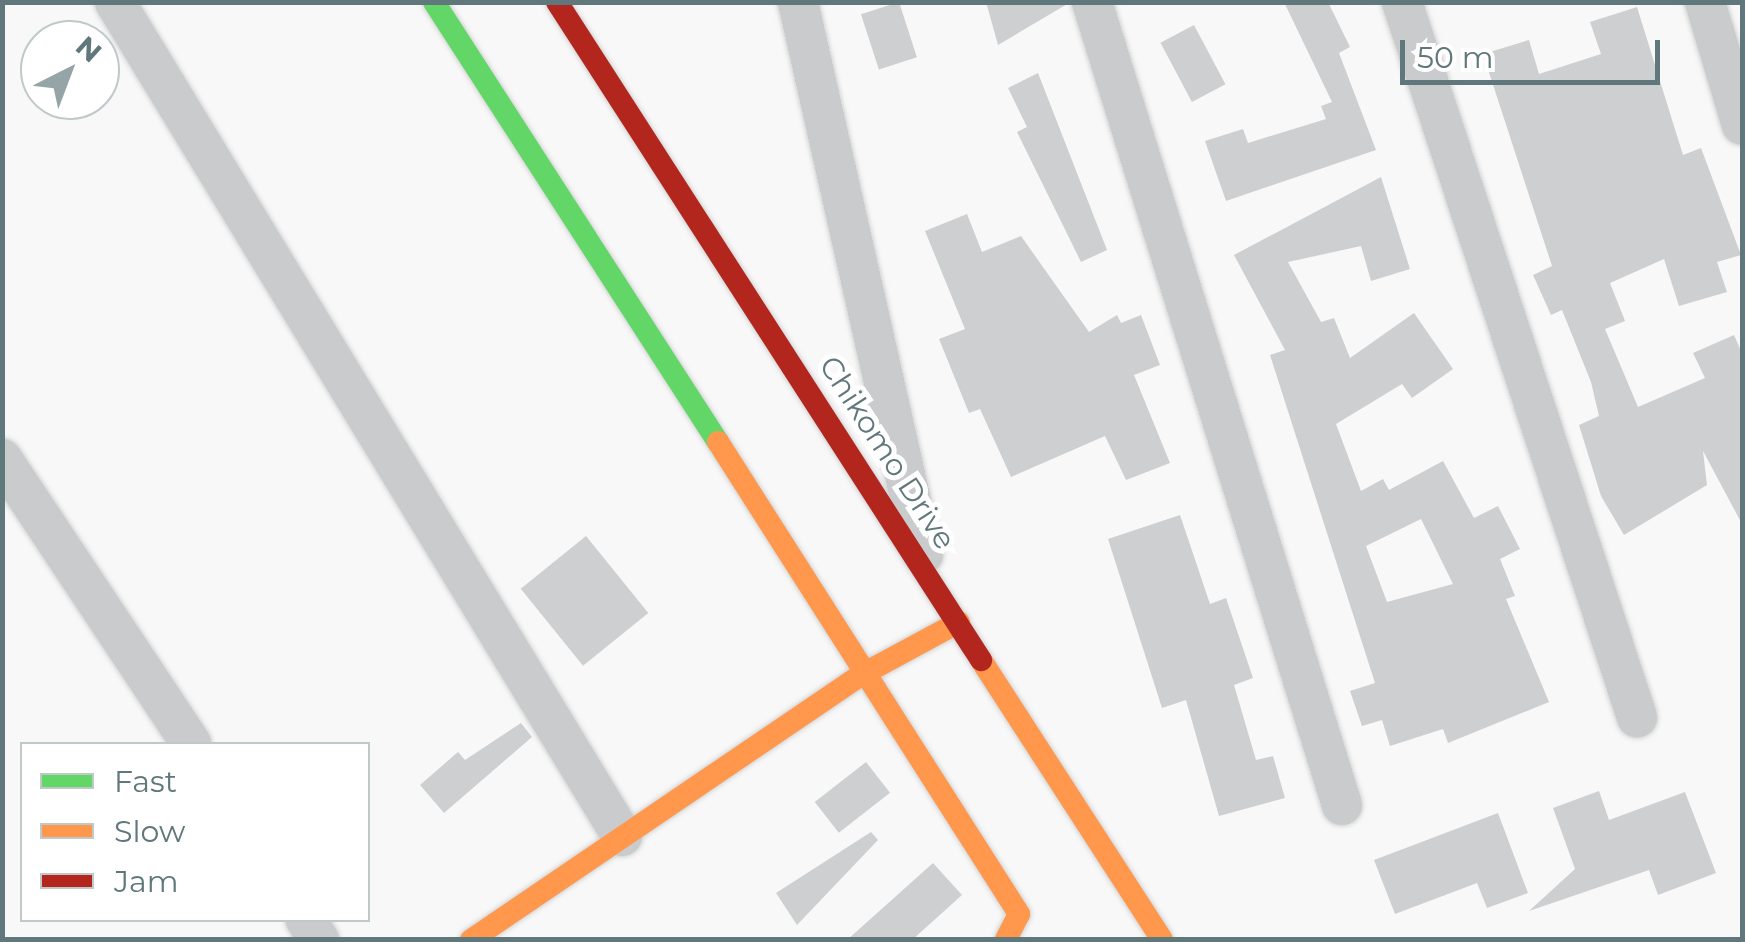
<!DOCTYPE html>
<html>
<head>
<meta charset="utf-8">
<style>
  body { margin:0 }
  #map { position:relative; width:1745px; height:942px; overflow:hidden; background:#f8f8f8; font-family:Montserrat,sans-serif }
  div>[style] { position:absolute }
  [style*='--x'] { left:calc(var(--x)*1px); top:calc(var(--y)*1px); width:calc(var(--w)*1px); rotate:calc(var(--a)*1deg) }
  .building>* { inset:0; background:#cdcfd0; transform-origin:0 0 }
  .roads { filter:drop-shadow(0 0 2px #d3d4d5) drop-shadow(0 0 2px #d3d4d5) }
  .street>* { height:40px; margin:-20px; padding:0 20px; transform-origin:20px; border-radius:20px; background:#c9cbcc }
  .fast>* { height:22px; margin:-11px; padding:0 11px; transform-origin:11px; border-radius:11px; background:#63d668 }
  .slow>* { height:22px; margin:-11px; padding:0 11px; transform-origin:11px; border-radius:11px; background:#ff974d }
  .jam>* { height:22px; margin:-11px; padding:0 11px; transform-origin:11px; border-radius:11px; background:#b3261e }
  span { translate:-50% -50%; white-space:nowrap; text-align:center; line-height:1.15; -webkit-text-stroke:10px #fff; paint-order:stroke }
  .street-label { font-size:30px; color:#60777b }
  .frame { position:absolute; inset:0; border:5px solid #60777b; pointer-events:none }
  .legend { position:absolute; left:20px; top:742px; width:350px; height:180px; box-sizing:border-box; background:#fff; border:2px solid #bfc9ca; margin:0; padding:12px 18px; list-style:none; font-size:30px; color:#60777b }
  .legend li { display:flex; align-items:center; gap:20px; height:50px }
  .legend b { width:50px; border:2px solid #bfc9ca }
  .north { position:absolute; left:20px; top:20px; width:100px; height:100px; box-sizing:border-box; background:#fff; border:2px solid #bfc9ca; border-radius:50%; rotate:42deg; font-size:28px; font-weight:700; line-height:40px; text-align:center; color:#60777b }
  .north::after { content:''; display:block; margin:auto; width:35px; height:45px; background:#95a4a7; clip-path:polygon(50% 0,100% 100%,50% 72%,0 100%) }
  .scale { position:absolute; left:1400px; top:40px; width:260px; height:45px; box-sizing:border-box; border:5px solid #60777b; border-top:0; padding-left:12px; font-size:30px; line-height:35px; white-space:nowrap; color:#60777b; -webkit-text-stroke:8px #fff; paint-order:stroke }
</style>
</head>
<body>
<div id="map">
  <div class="building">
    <i style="left:899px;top:2px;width:58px;height:40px;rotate:72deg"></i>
    <i style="clip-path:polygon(986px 2px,1069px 2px,1069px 3px,998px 45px)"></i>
    <i style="clip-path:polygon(1284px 2px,1328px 2px,1350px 47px,1339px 53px,1376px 150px,1226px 201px,1205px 141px,1243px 129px,1248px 143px,1326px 119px,1321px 106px,1332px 102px)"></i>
    <i style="clip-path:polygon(1637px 7px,1683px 155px,1701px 148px,1741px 255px,1717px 262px,1727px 292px,1679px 306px,1664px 259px,1610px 283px,1625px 321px,1605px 329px,1638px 407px,1705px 378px,1693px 353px,1734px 335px,1742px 353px,1742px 524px,1703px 451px,1707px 485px,1624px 535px,1601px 496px,1579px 425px,1599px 416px,1591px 382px,1562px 310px,1551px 315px,1533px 275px,1552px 266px,1483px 54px,1529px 40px,1539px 74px,1601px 54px,1590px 22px)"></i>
    <i style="left:1194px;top:25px;width:67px;height:38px;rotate:62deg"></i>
    <i style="clip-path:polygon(1038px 73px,1107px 250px,1081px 262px,1017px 132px,1027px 127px,1008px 88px)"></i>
    <i style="clip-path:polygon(evenodd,1381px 177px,1410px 269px,1371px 281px,1361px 246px,1288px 262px,1321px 322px,1334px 318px,1350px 358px,1414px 313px,1453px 369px,1412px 398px,1402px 384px,1336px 424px,1361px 491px,1383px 479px,1389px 490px,1443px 461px,1474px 518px,1498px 506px,1520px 549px,1500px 559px,1515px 596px,1506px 599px,1549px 702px,1448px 743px,1443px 729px,1390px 746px,1382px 720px,1362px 726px,1350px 691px,1375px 683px,1270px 355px,1285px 350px,1234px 255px,1381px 177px,1421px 519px,1453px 584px,1387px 602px,1366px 546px,1421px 519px)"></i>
    <i style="clip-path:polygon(967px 214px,982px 252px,1021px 236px,1089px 332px,1117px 315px,1121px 323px,1141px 315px,1160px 365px,1134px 375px,1170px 463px,1126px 480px,1105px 436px,1011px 477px,980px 409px,969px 413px,939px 339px,965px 329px,925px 231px)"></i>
    <i style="clip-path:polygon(1180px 515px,1210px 604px,1226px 598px,1253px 678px,1234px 685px,1256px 760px,1273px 756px,1285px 798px,1219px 816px,1186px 700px,1162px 708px,1108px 539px)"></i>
    <i style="left:586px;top:536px;width:99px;height:84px;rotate:51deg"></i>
    <i style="clip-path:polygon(521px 723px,532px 737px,444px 813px,420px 785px,458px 752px,465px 760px)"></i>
    <i style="left:866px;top:762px;width:39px;height:65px;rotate:52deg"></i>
    <i style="clip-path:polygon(1599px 791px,1609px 820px,1685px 792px,1716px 873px,1658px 895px,1649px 870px,1529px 911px,1575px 869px,1553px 808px)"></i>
    <i style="clip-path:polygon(1498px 813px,1528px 893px,1487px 908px,1477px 883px,1395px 914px,1374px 860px)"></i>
    <i style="clip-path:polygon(871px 832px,878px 840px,797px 925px,776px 893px)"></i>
    <i style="clip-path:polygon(933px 863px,962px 895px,912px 940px,847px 940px)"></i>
  </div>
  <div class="roads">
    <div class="street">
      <i style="--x:115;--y:2;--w:976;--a:58.7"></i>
      <i style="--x:798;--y:2;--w:566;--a:77.24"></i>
      <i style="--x:1092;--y:2;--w:841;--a:72.71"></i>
      <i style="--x:1402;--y:2;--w:753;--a:71.81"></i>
      <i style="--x:1705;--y:2;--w:128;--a:73.3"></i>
      <i style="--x:2;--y:459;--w:342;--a:56.4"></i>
      <i style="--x:306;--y:920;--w:24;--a:57"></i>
    </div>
    <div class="fast">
      <i style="--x:434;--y:2;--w:524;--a:57.16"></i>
    </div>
    <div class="slow">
      <i style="--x:718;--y:442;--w:560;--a:57.47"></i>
      <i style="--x:1019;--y:914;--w:29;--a:117"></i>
      <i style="--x:981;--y:660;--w:333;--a:57.1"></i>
      <i style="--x:471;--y:940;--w:474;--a:-34.2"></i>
      <i style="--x:863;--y:674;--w:109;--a:-28.4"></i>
    </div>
    <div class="jam">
      <i style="--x:557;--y:2;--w:783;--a:57.2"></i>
    </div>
  </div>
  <div class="street-label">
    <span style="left:887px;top:453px;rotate:57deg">Chikomo Drive</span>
  </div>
  <div class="frame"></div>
  <ul class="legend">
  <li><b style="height:12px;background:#63d668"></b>Fast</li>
  <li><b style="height:12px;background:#ff974d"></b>Slow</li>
  <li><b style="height:12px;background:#b3261e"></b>Jam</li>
  </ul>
  <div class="north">N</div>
  <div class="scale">50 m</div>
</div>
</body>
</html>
